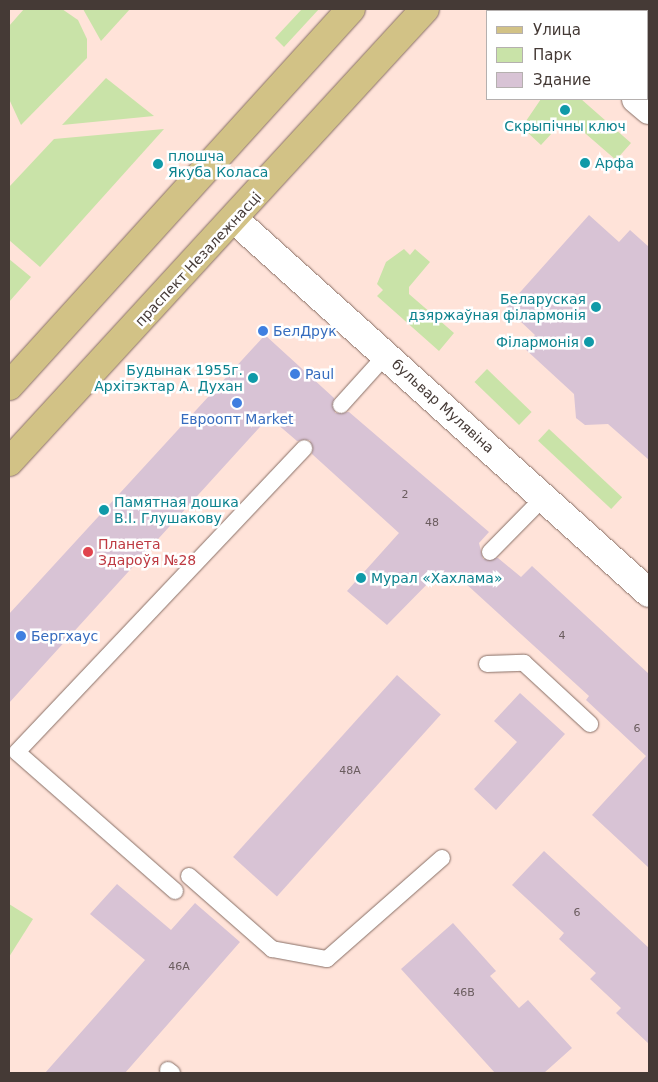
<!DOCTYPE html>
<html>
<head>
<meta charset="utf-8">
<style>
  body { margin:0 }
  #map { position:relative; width:658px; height:1082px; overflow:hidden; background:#ffe3d9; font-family:"DejaVu Sans",sans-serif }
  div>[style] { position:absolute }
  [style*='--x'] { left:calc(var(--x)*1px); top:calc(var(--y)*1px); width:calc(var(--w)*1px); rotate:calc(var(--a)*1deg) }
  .green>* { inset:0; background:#c9e3a8; transform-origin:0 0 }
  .building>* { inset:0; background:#d8c3d5; transform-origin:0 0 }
  .roads { filter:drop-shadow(0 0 1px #886f66) drop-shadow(0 0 1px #886f66) }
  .lane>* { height:16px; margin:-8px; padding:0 8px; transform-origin:8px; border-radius:8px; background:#fff }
  .street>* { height:28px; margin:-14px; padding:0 14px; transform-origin:14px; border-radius:14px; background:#fff }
  .primary>* { height:28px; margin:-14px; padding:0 14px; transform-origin:14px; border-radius:14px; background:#d2c286 }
  .dots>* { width:14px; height:14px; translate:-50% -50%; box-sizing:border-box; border:2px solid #fff; border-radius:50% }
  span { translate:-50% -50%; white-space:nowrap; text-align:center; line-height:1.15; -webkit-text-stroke:5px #fff; paint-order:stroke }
  .number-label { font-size:11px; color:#6a5c5e }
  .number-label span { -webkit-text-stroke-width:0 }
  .culture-label { font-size:14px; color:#0d838f }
  .left { translate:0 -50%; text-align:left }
  .right { translate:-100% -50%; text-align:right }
  .street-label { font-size:14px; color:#453a36 }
  .shop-label { font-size:14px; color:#366cbe }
  .health-label { font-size:14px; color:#be3a42 }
  .frame { position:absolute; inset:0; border:10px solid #453a36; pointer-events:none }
  .legend { position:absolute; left:486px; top:10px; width:162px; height:90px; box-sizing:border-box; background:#fff; border:1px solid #b5b0af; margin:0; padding:6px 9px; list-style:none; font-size:15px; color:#453a36 }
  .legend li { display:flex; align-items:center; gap:10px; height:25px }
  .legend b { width:25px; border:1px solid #b5b0af }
</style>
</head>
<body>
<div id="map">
  <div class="green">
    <i style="clip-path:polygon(24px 9px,62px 9px,78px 20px,87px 39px,87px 58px,21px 125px,9px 99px,9px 26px)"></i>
    <i style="clip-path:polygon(83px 9px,130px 9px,101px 41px)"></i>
    <i style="clip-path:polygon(302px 9px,319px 9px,284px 47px,275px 38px)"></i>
    <i style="clip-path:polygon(106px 78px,154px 116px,62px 125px)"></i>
    <i style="clip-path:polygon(541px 99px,581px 99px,631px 143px,616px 160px,571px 121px,563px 121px,541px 145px,527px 132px,532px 126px,526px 121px)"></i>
    <i style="clip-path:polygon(164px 129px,40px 267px,9px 240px,9px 187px,54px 139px)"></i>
    <i style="clip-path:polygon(404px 249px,410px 255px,415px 249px,430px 262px,409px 287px,409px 294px,454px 333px,439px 351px,377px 296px,383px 290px,377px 284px,386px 262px)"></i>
    <i style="clip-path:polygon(9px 259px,31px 277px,9px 302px)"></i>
    <i style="left:487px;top:369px;width:62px;height:18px;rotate:44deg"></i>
    <i style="left:549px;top:429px;width:100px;height:16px;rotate:43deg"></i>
    <i style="clip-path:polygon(9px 904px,33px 919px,9px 957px)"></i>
  </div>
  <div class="building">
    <i style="clip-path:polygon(589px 215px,619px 242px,630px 230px,649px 247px,649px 460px,608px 424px,585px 425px,576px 418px,574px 394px,524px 348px,535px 335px,506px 308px)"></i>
    <i style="clip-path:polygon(265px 335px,334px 398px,335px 413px,349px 412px,489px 532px,479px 543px,483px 559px,498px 558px,521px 577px,532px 566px,649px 674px,649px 868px,592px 815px,646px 756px,586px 700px,589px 696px,453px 572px,450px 578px,441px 570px,387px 625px,347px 591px,399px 533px,312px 454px,310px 440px,297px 441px,269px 417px,9px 703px,9px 614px)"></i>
    <i style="left:397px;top:675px;width:59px;height:245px;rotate:42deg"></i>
    <i style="clip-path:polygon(520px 693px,565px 734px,496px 810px,474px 789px,517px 742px,494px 721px)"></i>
    <i style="clip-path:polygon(544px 851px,649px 948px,649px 1044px,616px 1013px,621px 1008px,590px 979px,596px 973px,559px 939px,564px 933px,512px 885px)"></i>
    <i style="clip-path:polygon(117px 884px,171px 930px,195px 903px,240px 942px,125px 1073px,45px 1073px,145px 960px,90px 914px)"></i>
    <i style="clip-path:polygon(453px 923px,496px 971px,490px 976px,519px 1008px,528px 1000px,572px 1048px,544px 1073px,495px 1073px,401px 969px)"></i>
  </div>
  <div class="roads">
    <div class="lane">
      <i style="--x:647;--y:59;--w:3;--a:-45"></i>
      <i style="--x:341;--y:405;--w:67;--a:-48"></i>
      <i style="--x:490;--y:552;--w:77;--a:-45.5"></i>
      <i style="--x:487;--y:664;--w:37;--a:-2"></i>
      <i style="--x:524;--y:663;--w:90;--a:42.7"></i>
      <i style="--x:189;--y:876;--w:111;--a:41.3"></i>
      <i style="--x:272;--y:949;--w:56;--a:10.3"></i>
      <i style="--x:327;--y:959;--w:153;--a:-41.3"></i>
      <i style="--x:175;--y:891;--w:210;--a:-138.7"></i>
      <i style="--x:17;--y:752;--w:418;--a:-46.6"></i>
      <i style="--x:168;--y:1070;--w:5;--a:37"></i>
    </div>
    <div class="street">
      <i style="--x:531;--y:9;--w:4;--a:34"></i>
      <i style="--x:636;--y:99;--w:17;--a:40"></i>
      <i style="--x:235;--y:220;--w:557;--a:42.02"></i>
    </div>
    <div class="primary">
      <i style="--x:9;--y:386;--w:509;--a:-47.79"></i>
      <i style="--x:9;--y:462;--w:615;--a:-47.44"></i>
    </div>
  </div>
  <div class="dots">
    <i style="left:565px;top:110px;background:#0f9aa8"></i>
    <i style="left:585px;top:163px;background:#0f9aa8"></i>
    <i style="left:158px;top:164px;background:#0f9aa8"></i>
    <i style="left:596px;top:307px;background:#0f9aa8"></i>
    <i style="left:263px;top:331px;background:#3f7fe0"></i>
    <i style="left:589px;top:342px;background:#0f9aa8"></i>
    <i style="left:295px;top:374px;background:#3f7fe0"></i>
    <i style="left:253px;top:378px;background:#0f9aa8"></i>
    <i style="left:237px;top:403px;background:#3f7fe0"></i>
    <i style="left:104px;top:510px;background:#0f9aa8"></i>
    <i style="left:88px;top:552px;background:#e0444e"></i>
    <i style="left:361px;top:578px;background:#0f9aa8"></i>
    <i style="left:21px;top:636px;background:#3f7fe0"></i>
  </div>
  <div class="number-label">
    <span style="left:405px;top:495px">2</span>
    <span style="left:432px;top:523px">48</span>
    <span style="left:562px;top:636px">4</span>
    <span style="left:637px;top:729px">6</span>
    <span style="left:350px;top:771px">48А</span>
    <span style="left:577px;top:913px">6</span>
    <span style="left:179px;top:967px">46А</span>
    <span style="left:464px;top:993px">46В</span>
  </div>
  <div class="culture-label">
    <span style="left:565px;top:126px">Скрыпічны ключ</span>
    <span class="left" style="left:168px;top:164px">плошча<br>Якуба Коласа</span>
    <span class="left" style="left:595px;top:163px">Арфа</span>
    <span class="right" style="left:586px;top:307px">Беларуская<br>дзяржаўная філармонія</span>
    <span class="right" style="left:579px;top:342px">Філармонія</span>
    <span class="right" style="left:243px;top:378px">Будынак 1955г.<br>Архітэктар А. Духан</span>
    <span class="left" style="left:114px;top:510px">Памятная дошка<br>В.І. Глушакову</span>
    <span class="left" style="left:371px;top:578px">Мурал «Хахлама»</span>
  </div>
  <div class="street-label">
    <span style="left:198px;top:259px;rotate:-47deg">праспект Незалежнасці</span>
    <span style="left:443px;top:406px;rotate:42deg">бульвар Мулявіна</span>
  </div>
  <div class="shop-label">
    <span class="left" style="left:273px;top:331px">БелДрук</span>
    <span class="left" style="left:305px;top:374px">Paul</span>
    <span style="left:237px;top:419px">Евроопт Market</span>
    <span class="left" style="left:31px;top:636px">Бергхаус</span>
  </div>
  <div class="health-label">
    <span class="left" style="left:98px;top:552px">Планета<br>Здароўя №28</span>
  </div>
  <div class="frame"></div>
  <ul class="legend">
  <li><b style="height:6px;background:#d2c286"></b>Улица</li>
  <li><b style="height:14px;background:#c9e3a8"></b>Парк</li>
  <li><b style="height:14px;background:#d8c3d5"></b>Здание</li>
  </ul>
</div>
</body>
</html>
